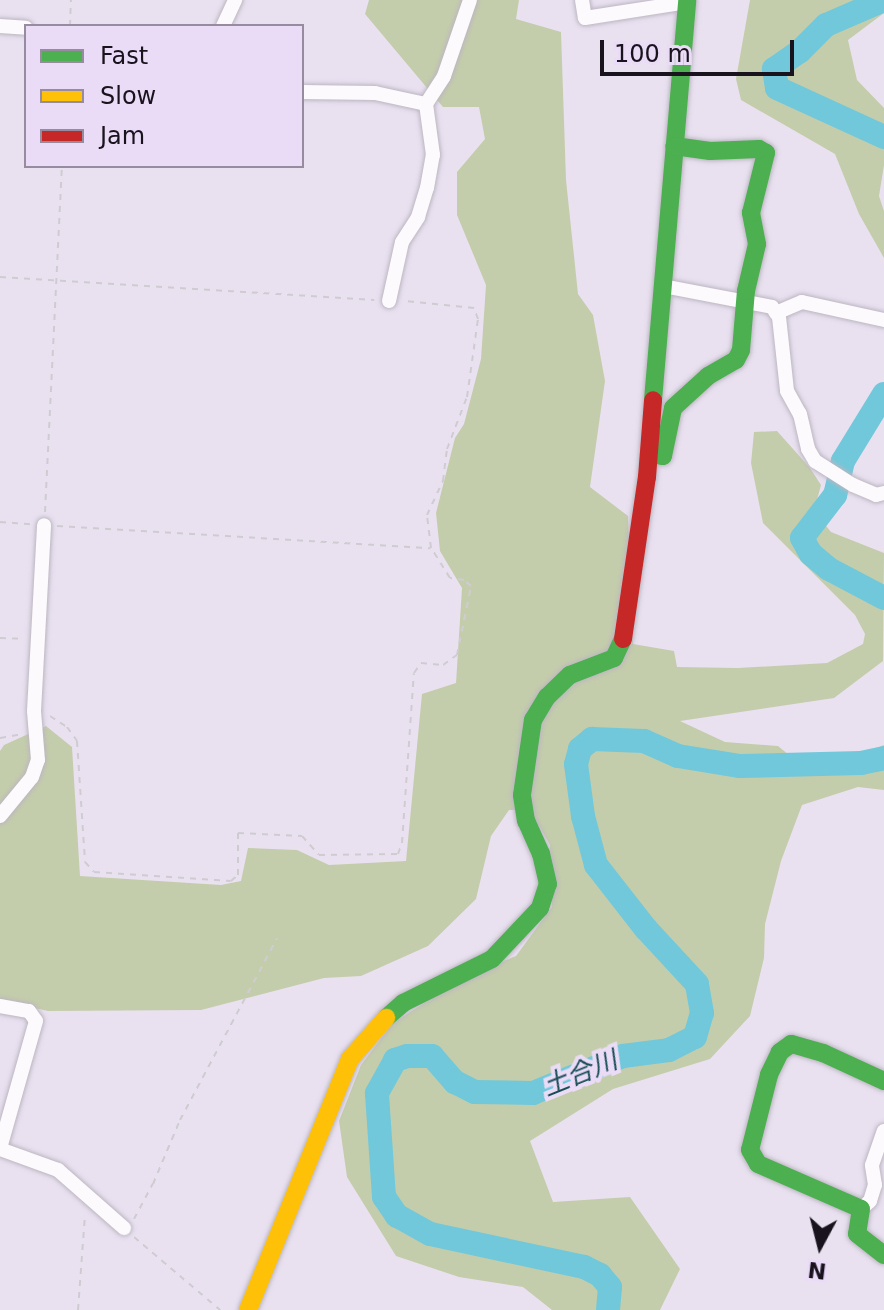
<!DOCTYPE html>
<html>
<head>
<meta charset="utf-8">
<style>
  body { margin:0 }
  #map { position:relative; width:884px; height:1310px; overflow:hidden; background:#e9e1f0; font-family:"DejaVu Sans","Noto Sans JP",sans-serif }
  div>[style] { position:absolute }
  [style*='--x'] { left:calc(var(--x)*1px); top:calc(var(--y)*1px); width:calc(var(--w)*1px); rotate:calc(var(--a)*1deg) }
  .green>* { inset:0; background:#c4cdab }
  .river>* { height:24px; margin:-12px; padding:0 12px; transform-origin:12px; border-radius:12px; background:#71c8da }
  .path>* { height:2px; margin-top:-1px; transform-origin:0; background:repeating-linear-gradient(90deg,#cfccd1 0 6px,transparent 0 12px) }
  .roads { filter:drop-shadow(0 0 2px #bcb6c1) drop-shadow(0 0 2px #bcb6c1) }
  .street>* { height:14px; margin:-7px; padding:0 7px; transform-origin:7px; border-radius:7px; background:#fcfafd }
  .fast>* { height:18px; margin:-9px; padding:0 9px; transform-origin:9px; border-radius:9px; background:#4caf50 }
  .slow>* { height:18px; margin:-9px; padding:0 9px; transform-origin:9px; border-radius:9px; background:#ffc107 }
  .jam>* { height:18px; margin:-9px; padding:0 9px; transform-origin:9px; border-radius:9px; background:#c62828 }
  span { translate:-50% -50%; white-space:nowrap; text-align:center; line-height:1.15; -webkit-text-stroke:8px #eadbf6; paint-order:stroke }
  .water-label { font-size:26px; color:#174d55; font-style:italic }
  .legend { position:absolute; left:24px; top:24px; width:280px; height:144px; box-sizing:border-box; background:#eadbf6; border:2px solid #968b9f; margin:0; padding:10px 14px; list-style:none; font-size:24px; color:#18131c }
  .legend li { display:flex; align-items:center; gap:16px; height:40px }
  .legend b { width:40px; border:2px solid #968b9f }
  .north { position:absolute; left:780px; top:1206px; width:80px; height:80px; -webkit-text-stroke:6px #eadbf6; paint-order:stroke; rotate:187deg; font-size:22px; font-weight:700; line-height:32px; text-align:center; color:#18131c }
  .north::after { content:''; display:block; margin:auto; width:28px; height:36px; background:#18131c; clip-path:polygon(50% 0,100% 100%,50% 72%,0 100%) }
  .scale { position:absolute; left:600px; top:40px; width:194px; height:36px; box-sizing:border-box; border:4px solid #18131c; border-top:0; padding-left:10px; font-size:24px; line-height:28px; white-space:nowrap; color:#18131c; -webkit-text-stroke:6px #eadbf6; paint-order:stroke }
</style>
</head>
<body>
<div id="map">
  <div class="green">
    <i style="clip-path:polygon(369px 0,519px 0,516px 19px,561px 32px,566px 180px,578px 294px,593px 315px,605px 381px,590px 487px,628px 516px,633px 644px,674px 651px,677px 667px,738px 668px,827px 663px,863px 644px,865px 634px,855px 615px,763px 523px,751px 463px,754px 432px,777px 431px,810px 468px,821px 485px,814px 511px,831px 532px,884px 553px,883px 661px,834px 698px,680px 721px,725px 742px,778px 746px,789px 755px,822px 757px,869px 751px,884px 745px,884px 790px,858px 787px,802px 805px,781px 861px,765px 924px,764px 958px,750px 1016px,710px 1059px,613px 1089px,530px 1141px,553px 1202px,630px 1197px,680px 1269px,660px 1310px,552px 1310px,523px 1287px,459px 1277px,396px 1256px,347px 1177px,339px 1121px,361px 1065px,393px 1023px,465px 977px,516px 956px,552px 907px,550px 845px,530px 810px,509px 810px,491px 836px,476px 899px,428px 946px,361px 976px,324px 978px,201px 1010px,48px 1011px,0 1000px,0 751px,4px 745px,46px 726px,72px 747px,80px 876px,221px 885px,241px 881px,248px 848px,297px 850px,329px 865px,406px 861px,422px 694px,456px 683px,462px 588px,440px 551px,436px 513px,455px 438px,464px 424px,481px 359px,486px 285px,457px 215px,457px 172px,485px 139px,479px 107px,443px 107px,365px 14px)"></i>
    <i style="clip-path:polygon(750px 0,884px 0,884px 13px,848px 40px,857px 80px,884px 108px,884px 165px,879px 196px,884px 211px,884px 258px,859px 214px,835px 154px,741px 100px,736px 79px)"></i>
  </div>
  <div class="river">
    <i style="--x:884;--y:0;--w:63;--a:156.7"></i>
    <i style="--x:826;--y:25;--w:37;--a:135"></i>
    <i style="--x:800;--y:51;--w:32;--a:145"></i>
    <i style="--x:774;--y:69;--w:19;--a:81"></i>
    <i style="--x:777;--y:88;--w:118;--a:24.6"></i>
    <i style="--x:884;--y:394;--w:79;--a:121.5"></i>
    <i style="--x:843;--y:461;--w:35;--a:103"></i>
    <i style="--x:835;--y:495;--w:54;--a:127.5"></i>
    <i style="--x:802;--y:538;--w:18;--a:61"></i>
    <i style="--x:811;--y:554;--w:23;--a:40"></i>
    <i style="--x:829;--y:569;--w:62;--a:27.8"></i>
    <i style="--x:608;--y:1310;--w:23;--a:-85"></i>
    <i style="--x:610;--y:1287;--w:16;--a:-130"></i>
    <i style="--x:600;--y:1275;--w:18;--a:-153"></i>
    <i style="--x:584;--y:1267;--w:157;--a:-167.9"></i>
    <i style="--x:430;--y:1234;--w:38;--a:-151"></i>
    <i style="--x:397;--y:1216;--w:23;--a:-124"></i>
    <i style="--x:384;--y:1197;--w:104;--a:-93.9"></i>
    <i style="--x:377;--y:1093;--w:38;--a:-61"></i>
    <i style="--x:395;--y:1060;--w:13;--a:-18"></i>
    <i style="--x:407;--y:1056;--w:25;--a:0"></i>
    <i style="--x:432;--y:1056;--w:35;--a:49"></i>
    <i style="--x:455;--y:1082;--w:22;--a:27"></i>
    <i style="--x:475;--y:1092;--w:58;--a:1"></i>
    <i style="--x:533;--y:1093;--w:97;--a:-22.3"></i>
    <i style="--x:623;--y:1056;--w:46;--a:-7.4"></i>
    <i style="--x:669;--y:1050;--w:29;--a:-27"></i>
    <i style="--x:695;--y:1037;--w:25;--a:-74"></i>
    <i style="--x:702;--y:1013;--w:29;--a:-100"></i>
    <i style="--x:697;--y:984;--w:75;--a:-132.8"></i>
    <i style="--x:646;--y:929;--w:81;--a:-128"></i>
    <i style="--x:596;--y:865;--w:51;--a:-104.9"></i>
    <i style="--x:583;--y:816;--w:52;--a:-97.7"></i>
    <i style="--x:576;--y:764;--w:16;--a:-75"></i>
    <i style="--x:580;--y:749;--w:16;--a:-40"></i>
    <i style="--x:592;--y:739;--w:52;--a:2.2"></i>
    <i style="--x:644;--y:741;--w:37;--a:24"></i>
    <i style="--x:678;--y:756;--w:63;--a:9.2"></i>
    <i style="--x:740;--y:766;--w:121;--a:-1.4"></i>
    <i style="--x:861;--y:763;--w:24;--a:-12"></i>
  </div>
  <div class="path">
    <i style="--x:70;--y:26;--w:26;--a:-88"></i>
    <i style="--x:0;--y:277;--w:375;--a:3.5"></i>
    <i style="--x:45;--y:512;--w:346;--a:-87.2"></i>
    <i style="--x:0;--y:522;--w:31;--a:4"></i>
    <i style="--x:57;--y:526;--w:374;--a:3.4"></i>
    <i style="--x:0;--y:638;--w:23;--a:2"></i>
    <i style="--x:50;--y:716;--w:20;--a:33"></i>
    <i style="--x:67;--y:727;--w:17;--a:54"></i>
    <i style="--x:77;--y:741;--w:121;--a:86.2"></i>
    <i style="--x:85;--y:862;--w:13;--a:48"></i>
    <i style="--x:94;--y:872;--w:137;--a:3.8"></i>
    <i style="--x:231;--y:881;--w:9;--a:-41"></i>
    <i style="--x:238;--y:875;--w:42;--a:-90"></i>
    <i style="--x:238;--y:833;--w:64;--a:2.7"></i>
    <i style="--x:302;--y:836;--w:25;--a:48"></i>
    <i style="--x:319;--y:855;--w:79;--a:-0.7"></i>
    <i style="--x:398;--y:854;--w:12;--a:-70"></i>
    <i style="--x:402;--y:843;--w:170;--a:-86"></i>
    <i style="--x:414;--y:673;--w:12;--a:-55"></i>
    <i style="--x:421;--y:663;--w:22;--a:5"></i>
    <i style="--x:443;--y:665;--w:17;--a:-36"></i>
    <i style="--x:457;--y:655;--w:70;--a:-78.5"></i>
    <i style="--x:471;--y:586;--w:9;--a:-139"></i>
    <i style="--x:464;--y:580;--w:14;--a:-172"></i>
    <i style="--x:450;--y:578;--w:36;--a:-122"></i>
    <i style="--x:431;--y:548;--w:33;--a:-97"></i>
    <i style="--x:427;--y:515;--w:38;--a:-65"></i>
    <i style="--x:443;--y:481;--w:32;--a:-83"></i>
    <i style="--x:447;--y:449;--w:56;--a:-69"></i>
    <i style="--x:467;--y:397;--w:79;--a:-82"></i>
    <i style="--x:478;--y:319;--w:12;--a:-110"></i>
    <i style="--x:474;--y:308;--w:69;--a:-174.2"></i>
    <i style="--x:0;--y:738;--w:23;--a:-10"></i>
    <i style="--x:134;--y:1219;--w:40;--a:-62"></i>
    <i style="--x:153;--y:1184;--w:69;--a:-67.1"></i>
    <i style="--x:180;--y:1120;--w:206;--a:-61.9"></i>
    <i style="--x:134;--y:1237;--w:113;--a:40.3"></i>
    <i style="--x:78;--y:1310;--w:95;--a:-85.8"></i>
  </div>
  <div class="roads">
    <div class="street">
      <i style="--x:582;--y:0;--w:18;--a:81"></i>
      <i style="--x:585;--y:18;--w:103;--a:-8.9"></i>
      <i style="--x:0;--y:26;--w:26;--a:4"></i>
      <i style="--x:223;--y:26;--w:29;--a:-65"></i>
      <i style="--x:302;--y:92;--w:73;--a:0.8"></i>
      <i style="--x:375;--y:93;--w:52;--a:12.2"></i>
      <i style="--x:663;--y:286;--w:111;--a:10.9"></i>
      <i style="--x:772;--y:307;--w:12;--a:55"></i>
      <i style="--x:779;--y:317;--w:74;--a:83.8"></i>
      <i style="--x:787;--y:391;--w:26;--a:61"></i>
      <i style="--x:800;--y:414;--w:36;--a:77"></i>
      <i style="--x:808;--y:449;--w:14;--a:60"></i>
      <i style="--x:815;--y:461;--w:45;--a:32.3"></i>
      <i style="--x:853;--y:485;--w:25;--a:23"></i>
      <i style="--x:876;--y:495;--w:8;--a:-14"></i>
      <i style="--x:389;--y:301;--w:60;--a:-77.6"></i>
      <i style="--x:402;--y:242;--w:30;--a:-57"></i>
      <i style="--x:418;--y:217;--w:30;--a:-73"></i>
      <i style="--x:427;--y:188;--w:34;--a:-80"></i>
      <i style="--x:433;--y:155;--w:51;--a:-97.8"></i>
      <i style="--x:426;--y:104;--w:33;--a:-57"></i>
      <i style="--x:444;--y:76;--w:80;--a:-71.1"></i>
      <i style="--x:776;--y:313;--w:28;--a:-23"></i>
      <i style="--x:802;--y:302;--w:84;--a:12.4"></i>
      <i style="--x:0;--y:816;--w:50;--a:-50.6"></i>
      <i style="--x:32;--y:777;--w:18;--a:-71"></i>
      <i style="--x:38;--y:760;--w:49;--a:-94.7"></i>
      <i style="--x:34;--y:711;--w:186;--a:-86.9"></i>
      <i style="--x:0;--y:1006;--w:29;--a:10"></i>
      <i style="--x:29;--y:1011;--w:12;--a:55"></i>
      <i style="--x:36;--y:1021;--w:132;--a:105.8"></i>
      <i style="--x:0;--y:1149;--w:62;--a:19.9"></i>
      <i style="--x:58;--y:1170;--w:88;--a:41.3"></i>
      <i style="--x:861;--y:1209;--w:12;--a:-42"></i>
      <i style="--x:870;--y:1201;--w:17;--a:-73"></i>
      <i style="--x:875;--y:1185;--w:20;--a:-99"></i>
      <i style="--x:872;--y:1165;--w:36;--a:-71"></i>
    </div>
    <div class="fast">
      <i style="--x:653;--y:400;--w:401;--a:-85.1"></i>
      <i style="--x:649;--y:454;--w:14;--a:8"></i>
      <i style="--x:663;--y:456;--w:49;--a:-78.2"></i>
      <i style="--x:673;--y:408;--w:47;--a:-42.4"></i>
      <i style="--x:708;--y:376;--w:32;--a:-30"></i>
      <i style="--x:736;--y:360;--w:11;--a:-63"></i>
      <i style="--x:741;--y:350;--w:59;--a:-85.2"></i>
      <i style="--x:746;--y:291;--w:48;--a:-76.8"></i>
      <i style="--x:757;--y:244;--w:32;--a:-101"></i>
      <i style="--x:751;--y:213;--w:62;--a:-76"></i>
      <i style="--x:766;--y:153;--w:8;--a:-150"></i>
      <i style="--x:759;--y:149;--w:49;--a:177.7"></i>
      <i style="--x:710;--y:151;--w:36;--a:-172"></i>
      <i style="--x:386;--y:1018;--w:23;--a:-41"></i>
      <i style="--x:403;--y:1003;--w:99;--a:-26.3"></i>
      <i style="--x:492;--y:959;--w:70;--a:-46.7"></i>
      <i style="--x:540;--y:908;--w:25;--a:-72"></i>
      <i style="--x:548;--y:884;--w:31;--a:-103"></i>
      <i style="--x:541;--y:854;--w:36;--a:-114"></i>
      <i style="--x:526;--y:821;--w:26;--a:-99"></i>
      <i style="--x:522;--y:795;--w:76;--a:-81.7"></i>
      <i style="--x:533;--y:720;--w:27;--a:-59"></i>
      <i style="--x:547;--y:697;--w:32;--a:-44"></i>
      <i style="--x:570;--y:675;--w:47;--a:-21.1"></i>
      <i style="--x:614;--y:658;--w:21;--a:-65"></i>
      <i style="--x:884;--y:1081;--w:67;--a:-155.3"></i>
      <i style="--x:823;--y:1053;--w:33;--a:-164"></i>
      <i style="--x:791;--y:1044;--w:14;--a:144"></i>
      <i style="--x:780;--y:1052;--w:25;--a:116"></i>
      <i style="--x:769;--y:1075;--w:77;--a:104.2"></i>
      <i style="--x:750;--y:1150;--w:16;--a:60"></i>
      <i style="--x:758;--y:1164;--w:112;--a:23.6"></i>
      <i style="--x:861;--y:1209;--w:25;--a:99"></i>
      <i style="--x:857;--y:1234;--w:34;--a:38"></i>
    </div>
    <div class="slow">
      <i style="--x:248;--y:1310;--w:271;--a:-67.9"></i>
      <i style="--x:350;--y:1059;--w:55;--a:-48.7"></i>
    </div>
    <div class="jam">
      <i style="--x:623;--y:639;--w:164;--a:-81.6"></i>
      <i style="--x:647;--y:477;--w:77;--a:-85.5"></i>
    </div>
  </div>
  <div class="water-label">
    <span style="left:580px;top:1074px;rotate:-22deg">土合川</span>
  </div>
  <ul class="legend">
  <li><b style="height:10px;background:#4caf50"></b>Fast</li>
  <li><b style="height:10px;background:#ffc107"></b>Slow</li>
  <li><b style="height:10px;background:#c62828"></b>Jam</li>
  </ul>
  <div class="north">N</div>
  <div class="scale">100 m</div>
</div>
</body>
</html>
